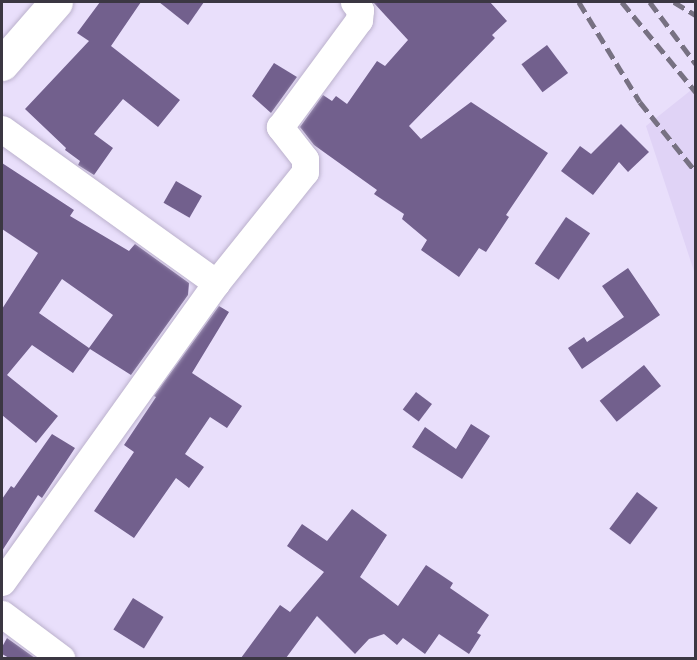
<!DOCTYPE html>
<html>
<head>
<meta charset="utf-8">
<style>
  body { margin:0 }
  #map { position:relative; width:697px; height:660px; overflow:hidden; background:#e9dffb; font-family:Ubuntu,sans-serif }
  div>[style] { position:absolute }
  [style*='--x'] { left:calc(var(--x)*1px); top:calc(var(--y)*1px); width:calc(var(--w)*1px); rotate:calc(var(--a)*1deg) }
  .built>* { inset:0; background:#e0d3f6 }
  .building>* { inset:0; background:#72608d; transform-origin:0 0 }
  .roads { filter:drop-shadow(0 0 2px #bbb1cc) drop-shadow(0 0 2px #bbb1cc) }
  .minor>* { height:27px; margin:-13.5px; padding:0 13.5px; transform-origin:13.5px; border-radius:13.5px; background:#fff }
  .highway>* { height:33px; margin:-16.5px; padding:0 16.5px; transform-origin:16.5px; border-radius:16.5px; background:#fff }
  .rail>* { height:4.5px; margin-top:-2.25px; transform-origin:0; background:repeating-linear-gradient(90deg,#777182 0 12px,transparent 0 18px) }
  span { translate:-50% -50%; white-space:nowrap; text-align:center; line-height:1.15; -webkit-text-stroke:6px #e9dffb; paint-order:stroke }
  .frame { position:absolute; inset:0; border:3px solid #3b3742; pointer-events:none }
</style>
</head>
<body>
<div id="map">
  <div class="built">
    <i style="clip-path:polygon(695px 87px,695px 274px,646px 126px)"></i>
  </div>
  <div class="building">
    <i style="clip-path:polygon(100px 2px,141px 2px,111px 46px,180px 100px,158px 127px,123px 99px,94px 134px,113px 148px,94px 175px,78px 165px,80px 161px,65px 150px,66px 148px,25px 109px,89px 41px,77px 33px)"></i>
    <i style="clip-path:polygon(159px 2px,204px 2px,188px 25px)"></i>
    <i style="clip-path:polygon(373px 2px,490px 2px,507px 21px,492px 35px,495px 38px,409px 126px,421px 139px,471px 102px,548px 153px,506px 215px,509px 217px,486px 252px,479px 248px,459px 277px,421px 250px,427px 240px,402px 219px,404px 214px,374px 194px,377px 190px,314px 145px,300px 127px,323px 95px,332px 101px,336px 96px,347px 104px,377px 61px,385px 66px,408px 40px)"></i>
    <i style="left:547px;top:45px;width:35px;height:32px;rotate:53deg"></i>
    <i style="clip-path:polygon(274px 63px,297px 77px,271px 113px,252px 96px)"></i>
    <i style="clip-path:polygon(621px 124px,649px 152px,628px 172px,619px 162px,593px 195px,561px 171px,580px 146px,591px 154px)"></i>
    <i style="clip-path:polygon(evenodd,2px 163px,74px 210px,70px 216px,129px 251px,135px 244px,189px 283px,188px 295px,131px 375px,90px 349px,73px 373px,32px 345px,7px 375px,58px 416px,36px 443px,2px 415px,2px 309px,38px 253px,2px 229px,2px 163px,62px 279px,113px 315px,89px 348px,39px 313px,62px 279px)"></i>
    <i style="left:176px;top:181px;width:30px;height:25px;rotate:30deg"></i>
    <i style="left:566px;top:217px;width:29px;height:56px;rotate:34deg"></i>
    <i style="clip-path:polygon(628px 268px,660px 315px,582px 369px,568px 348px,584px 337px,587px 342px,624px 317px,602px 286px)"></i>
    <i style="clip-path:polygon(219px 306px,229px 312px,192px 373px,242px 406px,227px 428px,210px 417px,185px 454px,204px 467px,189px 488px,176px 478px,134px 538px,94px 511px,134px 452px,124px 445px,156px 397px,154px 396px)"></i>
    <i style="left:644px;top:365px;width:27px;height:57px;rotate:51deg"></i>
    <i style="left:416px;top:392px;width:20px;height:22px;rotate:37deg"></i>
    <i style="clip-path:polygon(471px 424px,490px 436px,462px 479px,412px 447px,425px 427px,456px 449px)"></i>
    <i style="clip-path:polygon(52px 434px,75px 448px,42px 498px,38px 495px,2px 551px,2px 499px,11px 486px,14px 488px)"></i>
    <i style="left:637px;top:492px;width:26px;height:46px;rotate:37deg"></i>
    <i style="clip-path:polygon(352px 509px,387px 535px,360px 577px,398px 606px,426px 565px,453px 583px,450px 588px,489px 615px,477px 633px,481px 635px,469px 654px,439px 634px,425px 654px,403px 638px,397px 645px,384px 634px,369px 639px,355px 654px,317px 616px,286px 658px,241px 658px,280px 605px,290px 612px,324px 572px,287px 546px,302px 524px,327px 541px)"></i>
    <i style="left:133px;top:598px;width:36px;height:37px;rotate:32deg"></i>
    <i style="clip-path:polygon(7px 638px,35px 658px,9px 658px,2px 654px,2px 647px)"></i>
  </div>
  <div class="roads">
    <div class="minor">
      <i style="--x:2;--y:129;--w:264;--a:35.7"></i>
      <i style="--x:2;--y:582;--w:368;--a:-54.4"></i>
      <i style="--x:216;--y:283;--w:142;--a:-51.3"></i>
      <i style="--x:305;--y:172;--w:13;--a:-90"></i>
      <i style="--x:305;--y:159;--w:41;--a:-128"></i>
      <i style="--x:280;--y:127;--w:133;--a:-53.6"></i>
      <i style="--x:359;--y:20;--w:10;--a:-84"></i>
      <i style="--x:360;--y:10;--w:10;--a:-127"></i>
      <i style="--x:2;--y:614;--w:74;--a:36.7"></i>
    </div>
    <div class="highway">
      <i style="--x:2;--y:64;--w:82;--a:-48.9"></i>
    </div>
  </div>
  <div class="rail">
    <i style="--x:579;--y:2;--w:117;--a:58.6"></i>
    <i style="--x:640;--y:102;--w:90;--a:51.3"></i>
    <i style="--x:622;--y:2;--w:117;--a:50.6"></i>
    <i style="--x:650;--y:2;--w:77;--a:53.4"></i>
    <i style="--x:674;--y:2;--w:26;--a:31"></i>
  </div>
  <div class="frame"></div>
</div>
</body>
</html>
